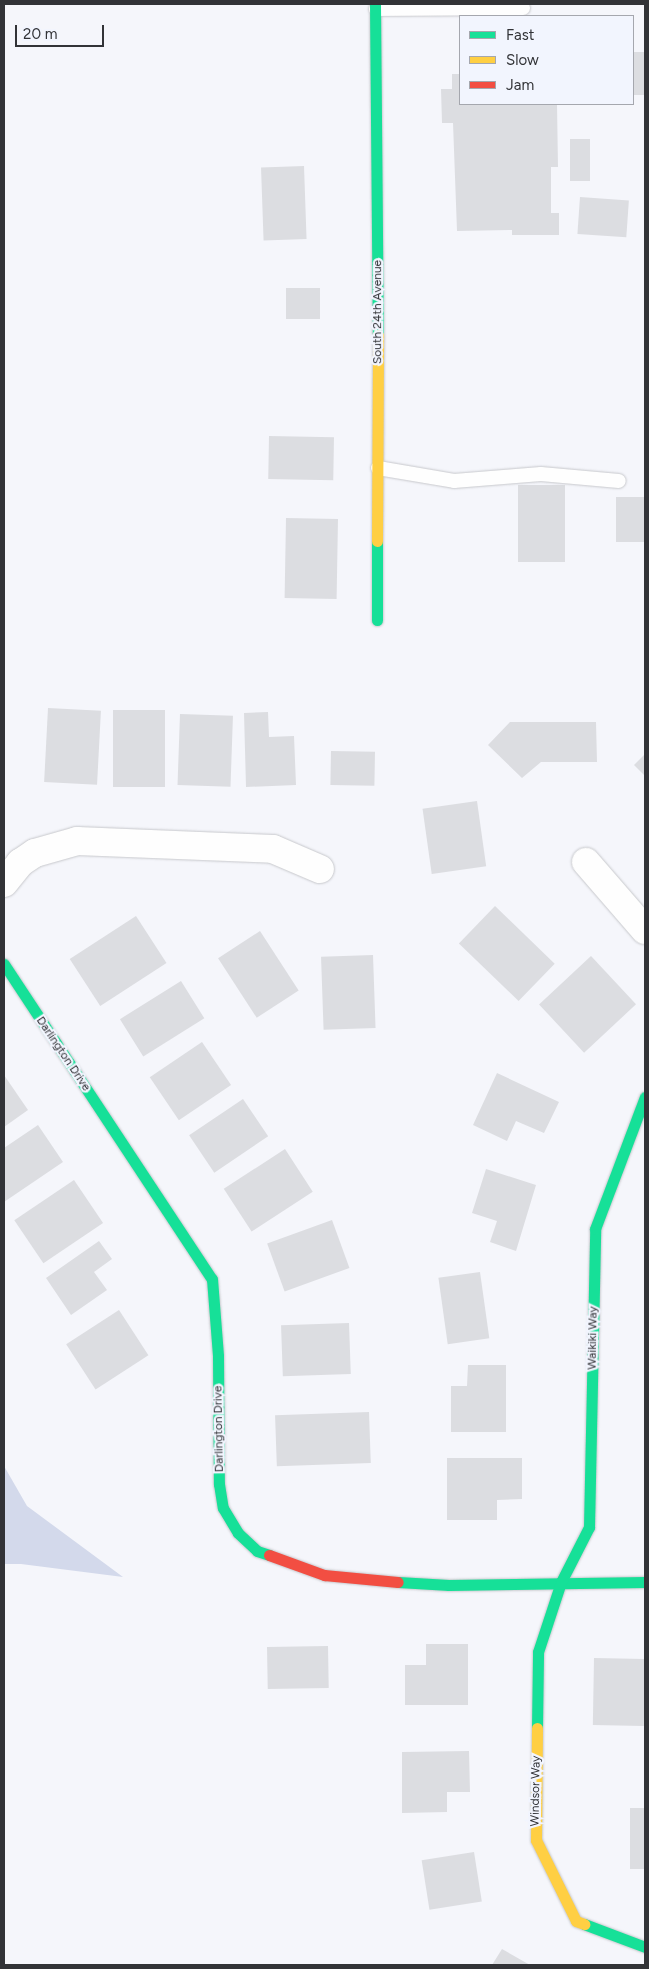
<!DOCTYPE html>
<html>
<head>
<meta charset="utf-8">
<style>
  body { margin:0 }
  #map { position:relative; width:649px; height:1969px; overflow:hidden; background:#f5f6fb; font-family:Figtree,sans-serif }
  div>[style] { position:absolute }
  [style*='--x'] { left:calc(var(--x)*1px); top:calc(var(--y)*1px); width:calc(var(--w)*1px); rotate:calc(var(--a)*1deg) }
  .green>* { inset:0; background:#d3d9eb }
  .building>* { inset:0; background:#dcdde1; transform-origin:0 0 }
  .roads { filter:drop-shadow(0 0 1px #c7c8cc) drop-shadow(0 0 1px #c7c8cc) }
  .lane>* { height:14px; margin:-7px; padding:0 7px; transform-origin:7px; border-radius:7px; background:#fefefe }
  .street>* { height:28px; margin:-14px; padding:0 14px; transform-origin:14px; border-radius:14px; background:#fefefe }
  .fast>* { height:11px; margin:-5.5px; padding:0 5.5px; transform-origin:5.5px; border-radius:5.5px; background:#16e098 }
  .slow>* { height:11px; margin:-5.5px; padding:0 5.5px; transform-origin:5.5px; border-radius:5.5px; background:#ffcf43 }
  .jam>* { height:11px; margin:-5.5px; padding:0 5.5px; transform-origin:5.5px; border-radius:5.5px; background:#f24e42 }
  span { translate:-50% -50%; white-space:nowrap; text-align:center; line-height:1.15; -webkit-text-stroke:4.5px #f2f5fe; paint-order:stroke }
  .street-label { font-size:12px; color:#323337 }
  .frame { position:absolute; inset:0; border:5px solid #323337; pointer-events:none }
  .legend { position:absolute; left:459px; top:15px; width:175px; height:90px; box-sizing:border-box; background:#f2f5fe; border:1px solid #a5a7ae; margin:0; padding:6px 9px; list-style:none; font-size:15px; color:#323337 }
  .legend li { display:flex; align-items:center; gap:10px; height:25px }
  .legend b { width:25px; border:1px solid #a5a7ae }
  .scale { position:absolute; left:15px; top:25px; width:89px; height:22px; box-sizing:border-box; border:2px solid #323337; border-top:0; padding-left:6px; font-size:15px; line-height:18px; white-space:nowrap; color:#323337; -webkit-text-stroke:4px #f2f5fe; paint-order:stroke }
</style>
</head>
<body>
<div id="map">
  <div class="green">
    <i style="clip-path:polygon(4px 1466px,27px 1506px,123px 1577px,21px 1564px,4px 1564px)"></i>
  </div>
  <div class="building">
    <i style="left:633px;top:52px;width:12px;height:43px"></i>
    <i style="clip-path:polygon(452px 74px,460px 74px,460px 104px,557px 104px,558px 167px,551px 167px,551px 213px,559px 213px,559px 235px,512px 235px,512px 230px,457px 231px,453px 123px,442px 123px,441px 89px,452px 89px)"></i>
    <i style="left:570px;top:139px;width:20px;height:42px"></i>
    <i style="left:304px;top:166px;width:73px;height:43px;rotate:88deg"></i>
    <i style="left:580px;top:197px;width:49px;height:37px;rotate:4deg"></i>
    <i style="left:286px;top:288px;width:34px;height:31px"></i>
    <i style="left:269px;top:436px;width:65px;height:43px;rotate:1deg"></i>
    <i style="left:518px;top:485px;width:47px;height:77px"></i>
    <i style="left:645px;top:497px;width:45px;height:29px;rotate:90deg"></i>
    <i style="left:286px;top:518px;width:52px;height:80px;rotate:1deg"></i>
    <i style="left:48px;top:708px;width:53px;height:74px;rotate:3deg"></i>
    <i style="left:113px;top:710px;width:52px;height:77px"></i>
    <i style="clip-path:polygon(268px 712px,269px 737px,294px 736px,296px 785px,246px 787px,244px 713px)"></i>
    <i style="left:180px;top:714px;width:53px;height:71px;rotate:2deg"></i>
    <i style="clip-path:polygon(510px 722px,596px 722px,597px 762px,541px 762px,522px 778px,488px 745px)"></i>
    <i style="left:331px;top:751px;width:44px;height:34px;rotate:1deg"></i>
    <i style="clip-path:polygon(645px 754px,645px 776px,634px 765px)"></i>
    <i style="left:477px;top:801px;width:66px;height:55px;rotate:82deg"></i>
    <i style="left:495px;top:906px;width:83px;height:52px;rotate:44deg"></i>
    <i style="left:136px;top:916px;width:56px;height:79px;rotate:57deg"></i>
    <i style="left:260px;top:931px;width:71px;height:50px;rotate:57deg"></i>
    <i style="left:373px;top:955px;width:73px;height:52px;rotate:88deg"></i>
    <i style="left:591px;top:956px;width:66px;height:71px;rotate:47deg"></i>
    <i style="left:181px;top:981px;width:44px;height:72px;rotate:58deg"></i>
    <i style="left:202px;top:1042px;width:52px;height:63px;rotate:56deg"></i>
    <i style="clip-path:polygon(497px 1073px,559px 1102px,544px 1133px,516px 1121px,507px 1141px,473px 1125px)"></i>
    <i style="clip-path:polygon(4px 1075px,28px 1110px,4px 1127px)"></i>
    <i style="left:243px;top:1099px;width:45px;height:65px;rotate:56deg"></i>
    <i style="clip-path:polygon(38px 1125px,63px 1162px,4px 1202px,4px 1148px)"></i>
    <i style="left:285px;top:1149px;width:51px;height:73px;rotate:57deg"></i>
    <i style="clip-path:polygon(486px 1169px,536px 1185px,516px 1251px,490px 1242px,497px 1221px,472px 1213px)"></i>
    <i style="left:74px;top:1180px;width:52px;height:72px;rotate:56deg"></i>
    <i style="left:332px;top:1220px;width:51px;height:69px;rotate:70deg"></i>
    <i style="clip-path:polygon(99px 1241px,112px 1259px,94px 1272px,107px 1290px,71px 1315px,46px 1278px)"></i>
    <i style="left:480px;top:1272px;width:67px;height:42px;rotate:82deg"></i>
    <i style="left:119px;top:1310px;width:54px;height:63px;rotate:57deg"></i>
    <i style="left:349px;top:1323px;width:51px;height:68px;rotate:88deg"></i>
    <i style="clip-path:polygon(468px 1365px,506px 1365px,506px 1432px,451px 1432px,451px 1386px,467px 1386px)"></i>
    <i style="left:369px;top:1412px;width:51px;height:94px;rotate:88deg"></i>
    <i style="clip-path:polygon(447px 1458px,522px 1458px,522px 1499px,497px 1500px,497px 1520px,447px 1520px)"></i>
    <i style="clip-path:polygon(426px 1644px,468px 1644px,468px 1705px,405px 1705px,405px 1665px,426px 1665px)"></i>
    <i style="left:328px;top:1646px;width:42px;height:61px;rotate:89deg"></i>
    <i style="left:594px;top:1658px;width:51px;height:67px;rotate:1deg"></i>
    <i style="clip-path:polygon(469px 1751px,470px 1792px,447px 1792px,447px 1812px,402px 1813px,402px 1752px)"></i>
    <i style="left:630px;top:1808px;width:15px;height:61px"></i>
    <i style="left:474px;top:1852px;width:50px;height:53px;rotate:81deg"></i>
    <i style="clip-path:polygon(502px 1949px,530px 1965px,492px 1965px)"></i>
  </div>
  <div class="roads">
    <div class="lane">
      <i style="--x:376;--y:9;--w:147;--a:-0.4"></i>
      <i style="--x:378;--y:468;--w:77;--a:9.7"></i>
      <i style="--x:454;--y:481;--w:87;--a:-4.6"></i>
      <i style="--x:541;--y:474;--w:78;--a:5.1"></i>
    </div>
    <div class="street">
      <i style="--x:586;--y:862;--w:90;--a:49.1"></i>
      <i style="--x:4;--y:883;--w:26;--a:-51"></i>
      <i style="--x:20;--y:863;--w:18;--a:-34"></i>
      <i style="--x:35;--y:853;--w:44;--a:-15.9"></i>
      <i style="--x:77;--y:841;--w:196;--a:2.3"></i>
      <i style="--x:273;--y:849;--w:51;--a:23.1"></i>
    </div>
    <div class="fast">
      <i style="--x:375;--y:4;--w:331;--a:89.5"></i>
      <i style="--x:377;--y:620;--w:79;--a:-90"></i>
      <i style="--x:4;--y:964;--w:377;--a:56.6"></i>
      <i style="--x:212;--y:1279;--w:77;--a:85.5"></i>
      <i style="--x:218;--y:1356;--w:128;--a:89.6"></i>
      <i style="--x:219;--y:1484;--w:24;--a:81"></i>
      <i style="--x:223;--y:1508;--w:29;--a:59"></i>
      <i style="--x:238;--y:1533;--w:26;--a:43"></i>
      <i style="--x:257;--y:1551;--w:13;--a:18"></i>
      <i style="--x:398;--y:1582;--w:51;--a:3.4"></i>
      <i style="--x:449;--y:1585;--w:196;--a:-0.9"></i>
      <i style="--x:537;--y:1728;--w:76;--a:-89.2"></i>
      <i style="--x:538;--y:1652;--w:74;--a:-71.8"></i>
      <i style="--x:561;--y:1582;--w:62;--a:-63"></i>
      <i style="--x:589;--y:1527;--w:298;--a:-88.8"></i>
      <i style="--x:595;--y:1229;--w:141;--a:-69.3"></i>
      <i style="--x:584;--y:1924;--w:65;--a:20.7"></i>
    </div>
    <div class="slow">
      <i style="--x:377;--y:541;--w:206;--a:-89.7"></i>
      <i style="--x:537;--y:1728;--w:112;--a:90.5"></i>
      <i style="--x:536;--y:1840;--w:90;--a:63.7"></i>
      <i style="--x:576;--y:1921;--w:9;--a:21"></i>
    </div>
    <div class="jam">
      <i style="--x:269;--y:1555;--w:59;--a:20"></i>
      <i style="--x:324;--y:1575;--w:74;--a:5.4"></i>
    </div>
  </div>
  <div class="street-label">
    <span style="left:378px;top:312px;rotate:-90deg">South 24th Avenue</span>
    <span style="left:63px;top:1054px;rotate:56deg">Darlington Drive</span>
    <span style="left:593px;top:1338px;rotate:-89deg">Waikiki Way</span>
    <span style="left:219px;top:1429px;rotate:-91deg">Darlington Drive</span>
    <span style="left:536px;top:1791px;rotate:-89deg">Windsor Way</span>
  </div>
  <div class="frame"></div>
  <ul class="legend">
  <li><b style="height:6px;background:#16e098"></b>Fast</li>
  <li><b style="height:6px;background:#ffcf43"></b>Slow</li>
  <li><b style="height:6px;background:#f24e42"></b>Jam</li>
  </ul>
  <div class="scale">20 m</div>
</div>
</body>
</html>
